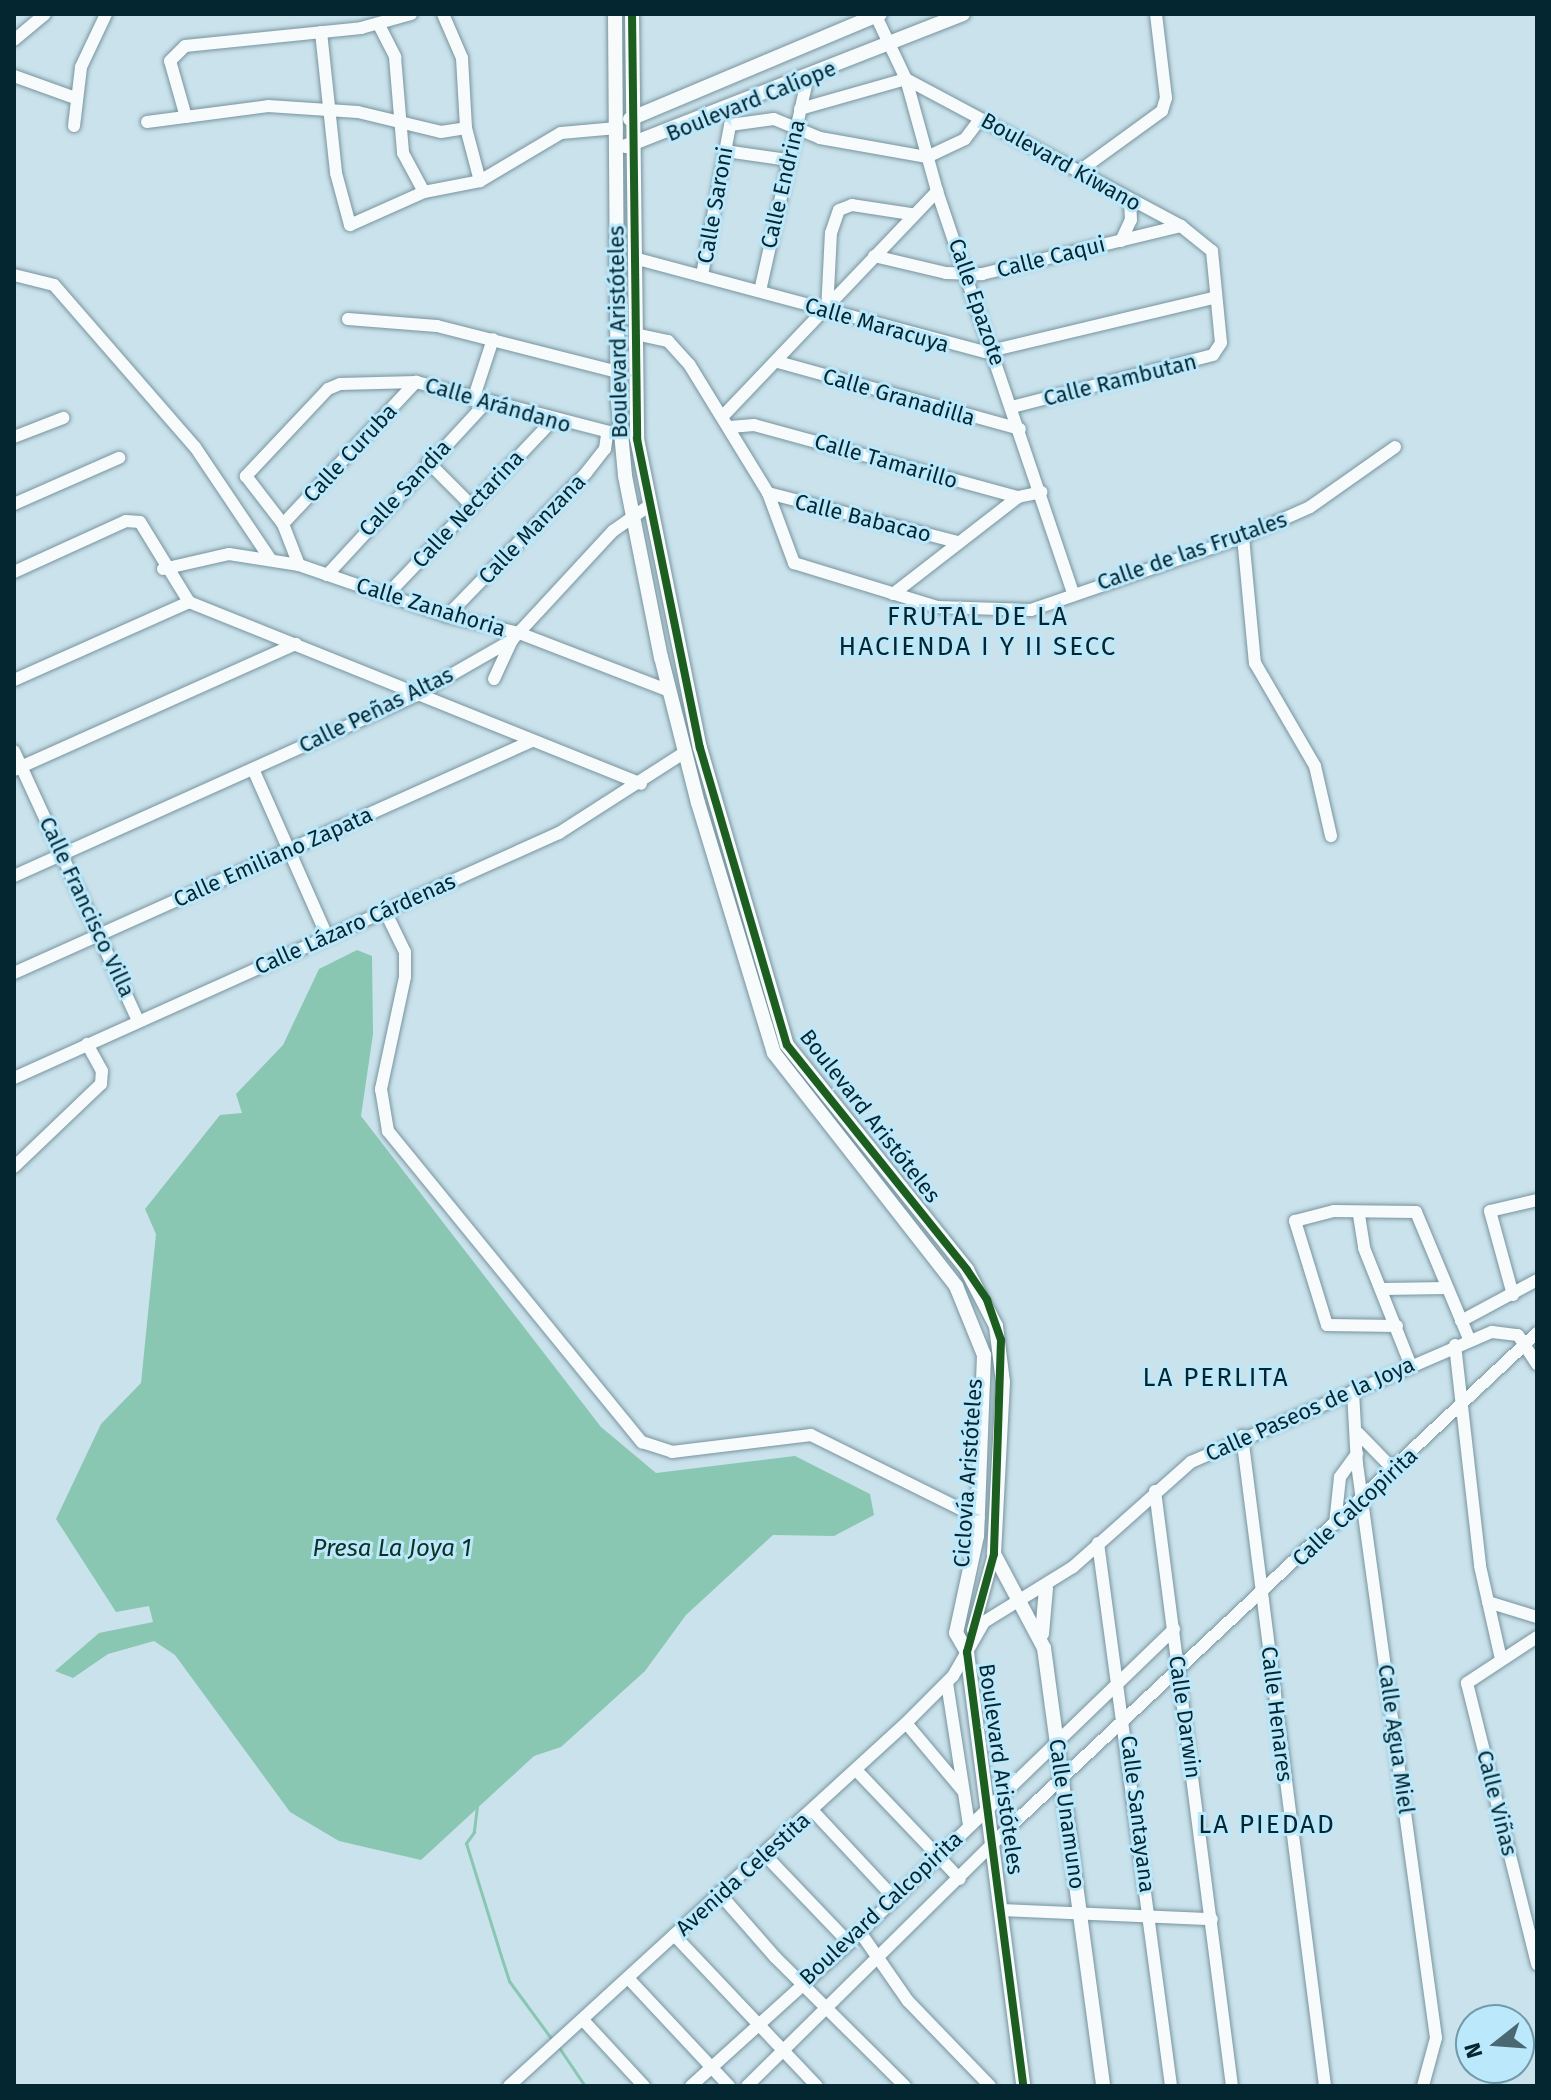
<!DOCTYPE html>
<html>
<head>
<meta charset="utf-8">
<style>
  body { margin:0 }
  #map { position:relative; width:1551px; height:2100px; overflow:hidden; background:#cae2ec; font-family:"Fira Sans",sans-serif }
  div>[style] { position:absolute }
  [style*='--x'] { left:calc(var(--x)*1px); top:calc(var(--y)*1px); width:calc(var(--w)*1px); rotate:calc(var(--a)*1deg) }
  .water>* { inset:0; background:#89c7b2 }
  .stream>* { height:3px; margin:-1.5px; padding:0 1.5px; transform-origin:1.5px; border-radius:1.5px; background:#89c7b2 }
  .roads { filter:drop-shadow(0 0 2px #78949e) drop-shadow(0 0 2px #78949e) }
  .minor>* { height:12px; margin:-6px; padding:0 6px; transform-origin:6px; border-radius:6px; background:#f7fbfc }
  .tertiary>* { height:14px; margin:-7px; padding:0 7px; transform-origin:7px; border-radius:7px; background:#f7fbfc }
  .cycleway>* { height:8px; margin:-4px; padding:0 4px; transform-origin:4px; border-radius:4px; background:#1b5e20 }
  span { translate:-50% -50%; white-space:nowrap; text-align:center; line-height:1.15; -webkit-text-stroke:6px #bbe8fb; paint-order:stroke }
  .street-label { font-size:22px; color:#032631 }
  .water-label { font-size:24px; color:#0c3123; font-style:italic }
  .quarter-label { font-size:26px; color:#032631; letter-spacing:2px }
  .frame { position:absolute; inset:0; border:16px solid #032631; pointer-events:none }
  .north { position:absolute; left:1455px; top:2004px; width:80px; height:80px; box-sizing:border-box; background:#bbe8fb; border:2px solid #719aaa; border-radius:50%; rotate:253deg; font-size:22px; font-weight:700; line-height:32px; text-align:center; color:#032631 }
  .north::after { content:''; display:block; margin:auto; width:28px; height:36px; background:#496872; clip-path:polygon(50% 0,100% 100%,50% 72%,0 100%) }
</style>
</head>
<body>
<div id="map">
  <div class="water">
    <i style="clip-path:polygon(357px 950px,372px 956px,373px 1034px,361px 1116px,601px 1427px,656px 1473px,795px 1456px,870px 1494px,874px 1515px,834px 1536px,773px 1535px,686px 1615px,645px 1671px,561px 1747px,534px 1756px,421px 1860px,339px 1841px,290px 1812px,175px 1655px,154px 1641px,108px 1654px,73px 1678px,55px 1671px,99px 1633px,153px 1622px,149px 1606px,116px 1612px,56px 1519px,101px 1424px,141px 1383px,156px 1234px,145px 1209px,220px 1115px,242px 1113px,236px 1094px,283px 1045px,319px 969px)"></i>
  </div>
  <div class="stream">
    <i style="--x:477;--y:1806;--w:26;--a:97"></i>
    <i style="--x:474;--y:1832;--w:14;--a:126"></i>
    <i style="--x:466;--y:1843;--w:118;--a:72.8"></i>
    <i style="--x:501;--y:1956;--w:26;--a:72"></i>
    <i style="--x:509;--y:1981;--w:74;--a:53.7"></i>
    <i style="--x:558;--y:2046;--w:48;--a:56"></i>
  </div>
  <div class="roads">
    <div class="minor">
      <i style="--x:443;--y:14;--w:48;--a:66.6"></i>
      <i style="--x:462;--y:58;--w:70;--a:86.7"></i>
      <i style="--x:466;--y:128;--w:55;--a:75.2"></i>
      <i style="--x:875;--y:14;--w:72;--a:64.5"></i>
      <i style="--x:906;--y:79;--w:116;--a:74.5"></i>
      <i style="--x:937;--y:191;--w:424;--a:71.3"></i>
      <i style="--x:379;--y:25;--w:36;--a:63"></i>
      <i style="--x:395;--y:57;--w:96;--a:85.2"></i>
      <i style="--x:403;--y:153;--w:44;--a:61.7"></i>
      <i style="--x:321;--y:32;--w:142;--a:83.9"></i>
      <i style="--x:336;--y:173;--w:54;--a:74.9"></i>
      <i style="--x:350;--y:225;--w:81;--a:-24"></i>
      <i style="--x:424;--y:192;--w:57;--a:-11.1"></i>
      <i style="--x:480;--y:181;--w:94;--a:-30.7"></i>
      <i style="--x:561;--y:133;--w:56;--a:-5.1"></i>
      <i style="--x:14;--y:40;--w:40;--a:-40"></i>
      <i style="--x:14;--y:76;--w:65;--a:19.8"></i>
      <i style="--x:800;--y:109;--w:110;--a:-15.8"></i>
      <i style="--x:906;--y:79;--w:312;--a:28.1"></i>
      <i style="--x:1181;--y:226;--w:40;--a:39"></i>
      <i style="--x:1212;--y:251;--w:92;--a:84.4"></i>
      <i style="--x:1221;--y:343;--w:14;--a:124"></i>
      <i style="--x:1213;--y:355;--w:208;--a:165.5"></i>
      <i style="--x:186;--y:117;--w:58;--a:-105.9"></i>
      <i style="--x:170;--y:61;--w:21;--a:-45"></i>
      <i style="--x:185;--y:46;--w:177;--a:-5.8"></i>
      <i style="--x:361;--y:28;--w:52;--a:-15.6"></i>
      <i style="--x:147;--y:122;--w:122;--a:-7.5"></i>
      <i style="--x:268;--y:106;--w:90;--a:3.8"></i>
      <i style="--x:358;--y:112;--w:85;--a:13.5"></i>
      <i style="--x:441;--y:132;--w:25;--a:-9"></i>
      <i style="--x:74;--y:126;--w:59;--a:-83.2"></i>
      <i style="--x:81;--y:67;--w:59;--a:-64.7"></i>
      <i style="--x:725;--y:151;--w:64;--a:8.1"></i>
      <i style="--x:1078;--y:172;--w:104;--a:-36"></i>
      <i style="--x:1162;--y:111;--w:14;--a:-73"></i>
      <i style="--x:1166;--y:98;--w:85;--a:-96.8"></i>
      <i style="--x:1121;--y:241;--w:23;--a:-65"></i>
      <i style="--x:1131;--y:220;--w:19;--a:-93"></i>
      <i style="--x:874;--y:256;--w:74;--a:13.3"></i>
      <i style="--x:946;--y:273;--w:36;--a:2"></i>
      <i style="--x:982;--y:274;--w:205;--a:-13.6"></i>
      <i style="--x:634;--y:258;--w:364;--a:15"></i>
      <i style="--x:986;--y:352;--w:236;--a:-13.4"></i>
      <i style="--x:14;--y:275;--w:41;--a:14"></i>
      <i style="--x:54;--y:285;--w:215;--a:49"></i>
      <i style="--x:195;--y:447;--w:136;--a:56.1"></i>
      <i style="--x:702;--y:275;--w:153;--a:-79.4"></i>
      <i style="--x:730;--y:125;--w:44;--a:-7.8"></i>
      <i style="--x:774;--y:119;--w:50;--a:22.4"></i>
      <i style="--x:820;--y:138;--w:109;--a:10.1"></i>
      <i style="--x:927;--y:157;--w:42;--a:-25.3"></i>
      <i style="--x:965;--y:139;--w:25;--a:-53"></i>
      <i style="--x:760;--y:291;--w:219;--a:-77.4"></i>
      <i style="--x:827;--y:311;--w:78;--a:-87.1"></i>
      <i style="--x:831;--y:233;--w:24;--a:-71"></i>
      <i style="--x:839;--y:210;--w:14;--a:-21"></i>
      <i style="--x:852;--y:205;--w:60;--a:8.7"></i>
      <i style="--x:348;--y:319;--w:89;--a:4.5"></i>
      <i style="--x:437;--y:326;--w:187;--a:14.3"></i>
      <i style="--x:635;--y:334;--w:34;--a:12"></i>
      <i style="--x:668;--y:341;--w:31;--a:48"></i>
      <i style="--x:689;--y:364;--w:151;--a:58.5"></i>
      <i style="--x:768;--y:493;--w:75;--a:69.6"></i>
      <i style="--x:794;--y:563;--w:150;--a:17.1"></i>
      <i style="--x:937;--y:607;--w:94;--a:1.8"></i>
      <i style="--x:1031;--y:610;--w:224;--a:-19"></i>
      <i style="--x:1243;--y:537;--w:73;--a:-24.1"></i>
      <i style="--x:1310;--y:507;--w:104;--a:-35.2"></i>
      <i style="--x:778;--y:362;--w:251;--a:15.5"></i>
      <i style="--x:473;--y:400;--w:64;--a:-71.8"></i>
      <i style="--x:723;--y:416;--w:311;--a:-46.4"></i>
      <i style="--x:730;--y:427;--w:24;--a:-5"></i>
      <i style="--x:754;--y:425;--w:274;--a:15.3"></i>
      <i style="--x:1018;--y:497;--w:24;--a:-12"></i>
      <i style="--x:621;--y:435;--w:212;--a:-165.5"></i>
      <i style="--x:416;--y:382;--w:76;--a:178.5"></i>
      <i style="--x:340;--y:384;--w:13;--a:157"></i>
      <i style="--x:328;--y:389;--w:120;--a:133.3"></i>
      <i style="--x:246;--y:476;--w:61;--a:52.4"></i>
      <i style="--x:283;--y:524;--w:44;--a:68.7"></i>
      <i style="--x:299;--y:565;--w:157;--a:19"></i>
      <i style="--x:447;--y:616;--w:74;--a:13.3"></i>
      <i style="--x:519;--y:633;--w:161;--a:21.1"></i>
      <i style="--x:14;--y:437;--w:53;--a:-21.2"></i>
      <i style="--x:428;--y:462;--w:61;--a:45"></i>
      <i style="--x:768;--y:493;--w:196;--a:14.5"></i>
      <i style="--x:14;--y:504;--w:115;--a:-23.7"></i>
      <i style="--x:283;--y:524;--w:195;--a:-46.9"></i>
      <i style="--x:1243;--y:537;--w:127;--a:84.6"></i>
      <i style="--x:1255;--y:663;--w:119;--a:59.8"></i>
      <i style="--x:1315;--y:766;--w:72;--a:77.1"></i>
      <i style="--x:163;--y:569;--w:68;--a:-12.8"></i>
      <i style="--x:229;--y:554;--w:71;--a:8.9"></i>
      <i style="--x:14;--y:572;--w:123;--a:-24.5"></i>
      <i style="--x:126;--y:521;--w:14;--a:4"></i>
      <i style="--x:140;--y:522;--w:94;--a:58.5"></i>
      <i style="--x:189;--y:602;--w:487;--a:21.9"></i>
      <i style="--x:327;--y:575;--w:233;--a:-47.3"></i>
      <i style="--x:893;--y:594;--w:158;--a:-37.8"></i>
      <i style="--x:386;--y:596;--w:240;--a:-46.5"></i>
      <i style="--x:447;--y:616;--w:199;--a:-45.8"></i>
      <i style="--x:586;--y:473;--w:31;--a:-52"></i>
      <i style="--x:605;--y:449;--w:14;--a:-82"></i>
      <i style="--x:494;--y:679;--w:43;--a:-65.2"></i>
      <i style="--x:14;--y:680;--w:192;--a:-24"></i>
      <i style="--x:14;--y:751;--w:296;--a:65.3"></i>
      <i style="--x:253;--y:769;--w:183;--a:66.1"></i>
      <i style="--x:14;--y:770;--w:309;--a:-24.1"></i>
      <i style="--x:14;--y:876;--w:441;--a:-24.2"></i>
      <i style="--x:416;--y:695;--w:111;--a:-29.8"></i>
      <i style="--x:512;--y:640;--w:149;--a:-47.2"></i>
      <i style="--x:613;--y:531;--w:42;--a:-35.2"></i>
      <i style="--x:385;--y:911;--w:46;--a:64"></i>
      <i style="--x:405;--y:952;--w:25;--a:90"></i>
      <i style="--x:405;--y:977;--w:115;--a:102.1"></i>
      <i style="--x:381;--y:1089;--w:43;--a:80.5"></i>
      <i style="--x:388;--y:1131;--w:402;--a:50.8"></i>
      <i style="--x:642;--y:1442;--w:32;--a:18"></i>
      <i style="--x:672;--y:1452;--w:140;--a:-7"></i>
      <i style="--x:811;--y:1435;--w:187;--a:26.3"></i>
      <i style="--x:14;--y:973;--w:568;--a:-24.13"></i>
      <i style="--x:14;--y:1078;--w:598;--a:-24.21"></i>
      <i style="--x:559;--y:833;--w:150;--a:-32.7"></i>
      <i style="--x:14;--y:1167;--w:120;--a:-43.7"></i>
      <i style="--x:101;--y:1084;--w:13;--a:-86"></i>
      <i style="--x:102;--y:1071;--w:31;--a:-119"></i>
      <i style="--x:1359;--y:1215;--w:33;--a:81"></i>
      <i style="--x:1364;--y:1248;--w:127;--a:68.3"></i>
      <i style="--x:1383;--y:1289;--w:64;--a:-0.9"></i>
      <i style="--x:1513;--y:1295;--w:87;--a:-105.3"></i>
      <i style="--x:1490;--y:1211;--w:48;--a:-13.2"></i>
      <i style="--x:1461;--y:1321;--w:86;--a:-28.3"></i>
      <i style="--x:1397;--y:1326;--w:70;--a:-179.2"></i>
      <i style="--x:1327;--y:1325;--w:109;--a:-107.1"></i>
      <i style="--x:1295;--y:1221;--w:40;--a:-14.4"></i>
      <i style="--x:1334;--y:1211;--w:82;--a:0.7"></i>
      <i style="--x:1416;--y:1212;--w:138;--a:67.3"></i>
      <i style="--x:1455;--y:1345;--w:222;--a:83.5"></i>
      <i style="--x:1480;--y:1566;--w:95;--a:77.3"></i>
      <i style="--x:1353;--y:1391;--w:73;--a:86.9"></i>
      <i style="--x:1357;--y:1464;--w:579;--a:82.16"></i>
      <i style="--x:1436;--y:2038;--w:50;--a:105.2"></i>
      <i style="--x:1358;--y:1433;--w:52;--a:45.8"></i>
      <i style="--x:1242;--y:1436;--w:655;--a:82.72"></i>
      <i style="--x:1155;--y:1491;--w:600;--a:82.63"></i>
      <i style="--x:1335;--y:1524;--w:47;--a:-83.9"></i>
      <i style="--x:1340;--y:1477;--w:29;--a:-54"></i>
      <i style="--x:1098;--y:1543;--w:548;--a:82.34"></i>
      <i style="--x:1488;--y:1602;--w:51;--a:17"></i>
      <i style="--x:973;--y:1630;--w:79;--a:-74.6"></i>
      <i style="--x:1537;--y:1637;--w:84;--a:146.7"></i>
      <i style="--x:1467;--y:1683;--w:290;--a:76"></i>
      <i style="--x:947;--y:1683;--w:144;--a:81.2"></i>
      <i style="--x:906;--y:1723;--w:89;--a:50"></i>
      <i style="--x:857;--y:1771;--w:149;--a:46.4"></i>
      <i style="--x:813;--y:1811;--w:120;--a:47"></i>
      <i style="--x:764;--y:1854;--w:123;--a:46.3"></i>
      <i style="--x:719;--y:1893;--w:85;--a:48.8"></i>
      <i style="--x:775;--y:1957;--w:183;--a:44.8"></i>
      <i style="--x:1002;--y:1910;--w:210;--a:2.5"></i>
      <i style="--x:860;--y:1932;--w:84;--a:55.2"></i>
      <i style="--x:908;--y:2001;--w:118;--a:46"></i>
      <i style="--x:674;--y:1935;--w:208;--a:46.6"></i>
      <i style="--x:628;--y:1978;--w:148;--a:46.9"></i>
      <i style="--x:583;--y:2020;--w:90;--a:47.3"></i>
      <i style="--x:509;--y:2086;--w:538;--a:-42.44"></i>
      <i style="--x:906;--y:1723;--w:66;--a:-45"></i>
      <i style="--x:953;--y:1676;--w:62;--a:-60.1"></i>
      <i style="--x:984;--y:1622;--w:105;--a:-31.7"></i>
      <i style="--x:1073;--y:1567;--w:158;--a:-41.7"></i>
      <i style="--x:1191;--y:1462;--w:328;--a:-23.4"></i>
      <i style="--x:1492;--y:1332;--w:26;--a:7"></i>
      <i style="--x:1518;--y:1335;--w:35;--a:57"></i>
      <i style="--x:691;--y:2086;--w:213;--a:-42.1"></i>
      <i style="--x:849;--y:1943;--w:452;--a:-44"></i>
      <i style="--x:747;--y:2086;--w:378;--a:-44.6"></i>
      <i style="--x:1016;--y:1821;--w:714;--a:-43.13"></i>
    </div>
    <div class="tertiary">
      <i style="--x:615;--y:14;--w:386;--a:89.6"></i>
      <i style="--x:618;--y:400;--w:76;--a:84.7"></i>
      <i style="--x:625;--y:476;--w:185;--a:78.8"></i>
      <i style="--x:661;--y:657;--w:151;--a:75.8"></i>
      <i style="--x:698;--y:803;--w:261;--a:73.1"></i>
      <i style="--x:774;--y:1053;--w:296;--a:52"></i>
      <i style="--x:956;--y:1286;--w:74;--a:67.9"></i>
      <i style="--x:984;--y:1355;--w:181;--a:92.2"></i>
      <i style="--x:977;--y:1536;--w:99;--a:102.2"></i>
      <i style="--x:956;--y:1633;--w:22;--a:60"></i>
      <i style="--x:967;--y:1652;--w:438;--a:82.6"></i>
      <i style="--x:632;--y:14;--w:425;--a:89.3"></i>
      <i style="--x:637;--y:439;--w:315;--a:78.5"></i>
      <i style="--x:700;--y:748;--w:309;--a:73.7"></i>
      <i style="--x:787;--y:1045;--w:288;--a:51.3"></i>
      <i style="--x:967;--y:1270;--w:63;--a:62.6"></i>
      <i style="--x:996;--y:1326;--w:56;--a:82.9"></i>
      <i style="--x:1003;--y:1382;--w:172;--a:93"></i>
      <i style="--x:994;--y:1554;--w:106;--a:62"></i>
      <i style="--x:1044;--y:1648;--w:442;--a:82.3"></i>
      <i style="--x:630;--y:119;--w:271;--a:-22.8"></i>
      <i style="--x:626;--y:146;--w:362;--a:-21.4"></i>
      <i style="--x:1042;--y:1634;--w:46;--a:-85"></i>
    </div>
  </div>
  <div class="cycleway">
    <i style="--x:632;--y:14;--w:425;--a:89.3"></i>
    <i style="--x:637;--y:439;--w:315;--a:78.5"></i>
    <i style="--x:700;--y:748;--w:309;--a:73.7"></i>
    <i style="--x:787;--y:1045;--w:288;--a:51.3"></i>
    <i style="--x:967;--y:1270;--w:36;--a:56"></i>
    <i style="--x:987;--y:1300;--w:42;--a:70.7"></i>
    <i style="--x:1001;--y:1340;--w:214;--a:91.9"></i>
    <i style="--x:994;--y:1554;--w:102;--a:105.4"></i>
    <i style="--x:967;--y:1652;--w:438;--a:82.6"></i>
  </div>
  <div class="street-label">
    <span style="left:751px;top:101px;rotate:-22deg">Boulevard Calíope</span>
    <span style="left:1061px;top:162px;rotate:29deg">Boulevard Kiwano</span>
    <span style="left:783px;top:184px;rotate:-77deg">Calle Endrina</span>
    <span style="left:715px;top:205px;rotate:-80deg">Calle Saroni</span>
    <span style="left:1051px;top:257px;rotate:-14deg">Calle Caqui</span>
    <span style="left:977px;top:302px;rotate:71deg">Calle Epazote</span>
    <span style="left:877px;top:325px;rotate:16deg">Calle Maracuya</span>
    <span style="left:618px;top:332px;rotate:-91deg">Boulevard Aristóteles</span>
    <span style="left:1120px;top:380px;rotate:-14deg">Calle Rambutan</span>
    <span style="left:899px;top:397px;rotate:16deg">Calle Granadilla</span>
    <span style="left:498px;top:405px;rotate:16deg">Calle Arándano</span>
    <span style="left:350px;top:453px;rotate:-47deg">Calle Curuba</span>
    <span style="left:886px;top:461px;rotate:16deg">Calle Tamarillo</span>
    <span style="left:405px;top:488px;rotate:-47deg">Calle Sandia</span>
    <span style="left:468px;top:509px;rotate:-47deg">Calle Nectarina</span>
    <span style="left:863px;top:518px;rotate:14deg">Calle Babacao</span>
    <span style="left:532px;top:529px;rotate:-46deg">Calle Manzana</span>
    <span style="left:1192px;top:551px;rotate:-19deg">Calle de las Frutales</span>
    <span style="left:431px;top:607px;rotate:17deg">Calle Zanahoria</span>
    <span style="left:376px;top:710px;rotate:-26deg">Calle Peñas Altas</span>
    <span style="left:273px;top:857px;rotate:-24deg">Calle Emiliano Zapata</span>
    <span style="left:87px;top:907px;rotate:65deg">Calle Francisco Villa</span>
    <span style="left:355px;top:924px;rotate:-24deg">Calle Lázaro Cárdenas</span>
    <span style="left:870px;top:1116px;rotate:52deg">Boulevard Aristóteles</span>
    <span style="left:1310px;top:1409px;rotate:-24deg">Calle Paseos de la Joya</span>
    <span style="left:968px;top:1473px;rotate:-86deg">Ciclovía Aristóteles</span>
    <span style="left:1355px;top:1507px;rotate:-43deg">Calle Calcopirita</span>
    <span style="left:1277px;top:1714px;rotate:83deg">Calle Henares</span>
    <span style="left:1185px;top:1717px;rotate:82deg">Calle Darwin</span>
    <span style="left:1396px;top:1739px;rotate:82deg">Calle Agua Miel</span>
    <span style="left:1001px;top:1769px;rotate:82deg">Boulevard Aristóteles</span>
    <span style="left:1497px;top:1803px;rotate:76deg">Calle Viñas</span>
    <span style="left:1067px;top:1814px;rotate:82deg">Calle Unamuno</span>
    <span style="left:1138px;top:1814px;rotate:83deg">Calle Santayana</span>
    <span style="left:743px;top:1874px;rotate:-42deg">Avenida Celestita</span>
    <span style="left:881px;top:1908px;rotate:-43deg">Boulevard Calcopirita</span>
  </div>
  <div class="water-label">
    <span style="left:392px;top:1549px">Presa La Joya 1</span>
  </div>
  <div class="quarter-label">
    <span style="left:978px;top:632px">FRUTAL DE LA<br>HACIENDA I Y II SECC</span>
    <span style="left:1216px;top:1378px">LA PERLITA</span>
    <span style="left:1267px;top:1825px">LA PIEDAD</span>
  </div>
  <div class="frame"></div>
  <div class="north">N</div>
</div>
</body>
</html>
